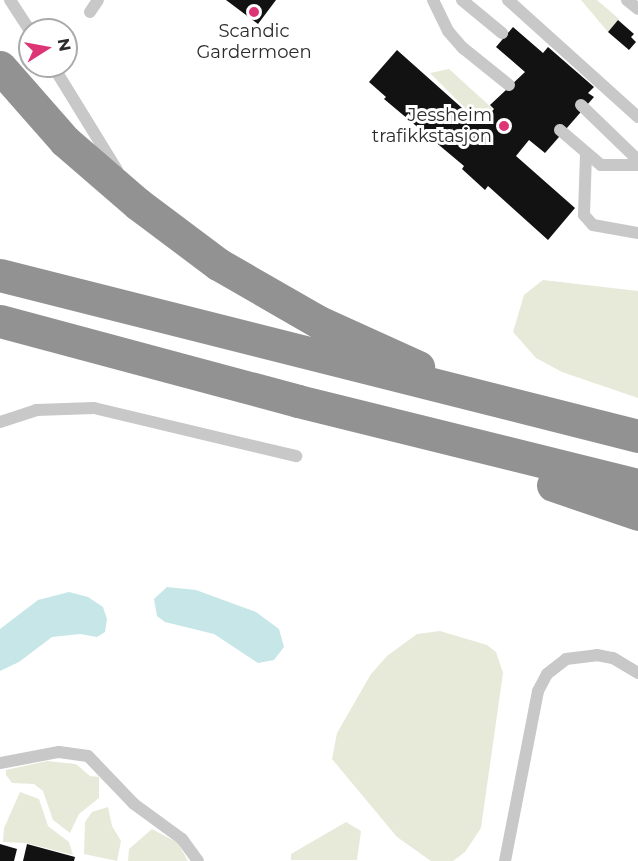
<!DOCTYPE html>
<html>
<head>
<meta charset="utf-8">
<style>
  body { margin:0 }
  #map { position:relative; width:638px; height:861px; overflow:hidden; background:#fff; font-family:Montserrat,sans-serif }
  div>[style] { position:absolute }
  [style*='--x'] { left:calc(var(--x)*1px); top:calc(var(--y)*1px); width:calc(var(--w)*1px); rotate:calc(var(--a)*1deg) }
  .green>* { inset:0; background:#e7e9d9 }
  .water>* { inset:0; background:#c6e6e8 }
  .building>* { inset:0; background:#121212 }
  .lane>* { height:12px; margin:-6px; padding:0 6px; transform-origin:6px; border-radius:6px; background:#c8c8c8 }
  .highway>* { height:33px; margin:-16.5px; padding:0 16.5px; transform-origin:16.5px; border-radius:16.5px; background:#929292 }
  .dots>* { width:16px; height:16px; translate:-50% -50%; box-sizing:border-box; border:3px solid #fff; border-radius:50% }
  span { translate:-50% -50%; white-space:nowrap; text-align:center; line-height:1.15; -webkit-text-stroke:6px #fff; paint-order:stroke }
  .poi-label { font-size:18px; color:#2b2b2b }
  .right { translate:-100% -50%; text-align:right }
  .north { position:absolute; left:18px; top:18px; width:60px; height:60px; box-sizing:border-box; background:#fff; border:2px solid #aaa; border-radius:50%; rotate:79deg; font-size:16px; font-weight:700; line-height:24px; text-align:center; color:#2b2b2b }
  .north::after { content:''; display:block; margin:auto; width:21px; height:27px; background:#dc3475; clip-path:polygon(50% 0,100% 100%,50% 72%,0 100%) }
</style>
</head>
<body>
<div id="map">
  <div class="green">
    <i style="clip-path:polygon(581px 0,597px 0,619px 19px,608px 32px)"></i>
    <i style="clip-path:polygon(449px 69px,492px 108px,480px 123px,430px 73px)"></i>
    <i style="clip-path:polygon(543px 280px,638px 291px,638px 398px,562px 372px,536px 358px,513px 332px,524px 295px)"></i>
    <i style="clip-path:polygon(440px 631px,487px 645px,496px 652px,503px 673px,481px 828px,465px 852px,453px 861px,431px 861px,397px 837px,332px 759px,337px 733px,371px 674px,387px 656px,417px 634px)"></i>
    <i style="clip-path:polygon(47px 761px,76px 764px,90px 776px,99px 777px,99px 798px,79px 814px,70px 833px,53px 820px,43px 791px,34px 784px,12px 783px,6px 775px,6px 770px)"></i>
    <i style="clip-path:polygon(20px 792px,39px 799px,48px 826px,69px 842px,73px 855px,26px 843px,3px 842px,4px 828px)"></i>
    <i style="clip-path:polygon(108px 807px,112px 826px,121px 841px,117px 861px,84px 854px,85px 822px,92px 812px)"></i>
    <i style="clip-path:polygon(346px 822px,361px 831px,357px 860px,291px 860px,291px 854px)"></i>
    <i style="clip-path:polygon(152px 829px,178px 843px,188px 861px,128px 861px,129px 849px)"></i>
  </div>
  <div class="water">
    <i style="clip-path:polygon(167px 587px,196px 590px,256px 612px,279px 629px,284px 647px,274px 660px,258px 663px,214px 634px,165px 622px,157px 616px,154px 599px)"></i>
    <i style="clip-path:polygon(69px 592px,88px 597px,103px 607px,107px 619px,105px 632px,97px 637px,80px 634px,52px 637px,19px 662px,0 671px,0 629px,38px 600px)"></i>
  </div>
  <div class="building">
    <i style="clip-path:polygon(226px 0,276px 0,258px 24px)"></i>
    <i style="clip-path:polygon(618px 20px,634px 34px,631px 37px,636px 42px,629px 50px,608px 32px)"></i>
    <i style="clip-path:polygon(513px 27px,543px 53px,548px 47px,594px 87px,588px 93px,594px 97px,545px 153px,529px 140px,516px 156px,575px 208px,548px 240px,488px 186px,485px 190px,462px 169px,464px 166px,384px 99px,386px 97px,369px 82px,397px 50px,480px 124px,494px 109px,490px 105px,525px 72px,496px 47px)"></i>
    <i style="clip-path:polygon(0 844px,17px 849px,14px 861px,0 861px)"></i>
    <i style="clip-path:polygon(27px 844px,75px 857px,74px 861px,23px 861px)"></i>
  </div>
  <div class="lane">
    <i style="--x:10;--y:0;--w:37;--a:57"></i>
    <i style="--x:433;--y:0;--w:34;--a:64"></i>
    <i style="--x:448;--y:31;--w:23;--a:49"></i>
    <i style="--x:463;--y:48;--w:59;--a:38.8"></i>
    <i style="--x:462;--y:0;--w:52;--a:39.5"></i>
    <i style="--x:508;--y:0;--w:175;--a:42"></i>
    <i style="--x:627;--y:0;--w:14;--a:39"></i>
    <i style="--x:90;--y:12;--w:14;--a:-56"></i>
    <i style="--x:53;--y:66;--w:122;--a:58.4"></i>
    <i style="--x:581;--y:105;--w:79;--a:44"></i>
    <i style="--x:560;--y:130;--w:54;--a:40.5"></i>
    <i style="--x:601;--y:165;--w:37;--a:0"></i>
    <i style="--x:586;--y:154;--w:61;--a:91.9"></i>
    <i style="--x:584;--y:215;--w:13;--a:48"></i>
    <i style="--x:593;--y:225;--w:46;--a:10.1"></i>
    <i style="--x:0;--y:422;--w:38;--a:-18"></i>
    <i style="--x:36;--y:410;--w:58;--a:-2"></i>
    <i style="--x:94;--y:408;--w:208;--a:13.4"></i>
    <i style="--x:0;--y:763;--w:60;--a:-10.6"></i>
    <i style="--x:59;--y:752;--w:29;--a:8"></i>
    <i style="--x:88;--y:756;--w:66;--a:46.2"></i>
    <i style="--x:134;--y:804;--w:59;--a:36.1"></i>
    <i style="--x:182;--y:839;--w:27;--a:54"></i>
    <i style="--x:505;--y:861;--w:173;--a:-79"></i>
    <i style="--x:538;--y:691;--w:19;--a:-62"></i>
    <i style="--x:547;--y:674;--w:24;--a:-38"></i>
    <i style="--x:566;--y:659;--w:31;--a:-7"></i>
    <i style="--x:597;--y:655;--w:16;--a:11"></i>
    <i style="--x:613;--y:658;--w:29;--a:31"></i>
  </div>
  <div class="highway">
    <i style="--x:0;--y:67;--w:98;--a:48.7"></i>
    <i style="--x:65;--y:141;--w:96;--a:40.8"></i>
    <i style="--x:138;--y:204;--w:100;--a:36.9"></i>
    <i style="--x:218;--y:264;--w:116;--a:29.9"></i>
    <i style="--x:319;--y:322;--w:109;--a:24.4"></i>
    <i style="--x:0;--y:275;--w:658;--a:14.16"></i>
    <i style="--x:0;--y:321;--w:309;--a:15"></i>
    <i style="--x:298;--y:401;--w:350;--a:13.9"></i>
    <i style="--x:553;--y:485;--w:90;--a:18.8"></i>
  </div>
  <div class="dots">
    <i style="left:254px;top:12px;background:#dc3475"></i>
    <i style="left:504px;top:126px;background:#dc3475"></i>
  </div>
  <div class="poi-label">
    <span style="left:254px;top:42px">Scandic<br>Gardermoen</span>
    <span class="right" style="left:492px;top:126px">Jessheim<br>trafikkstasjon</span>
  </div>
  <div class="north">N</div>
</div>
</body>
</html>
